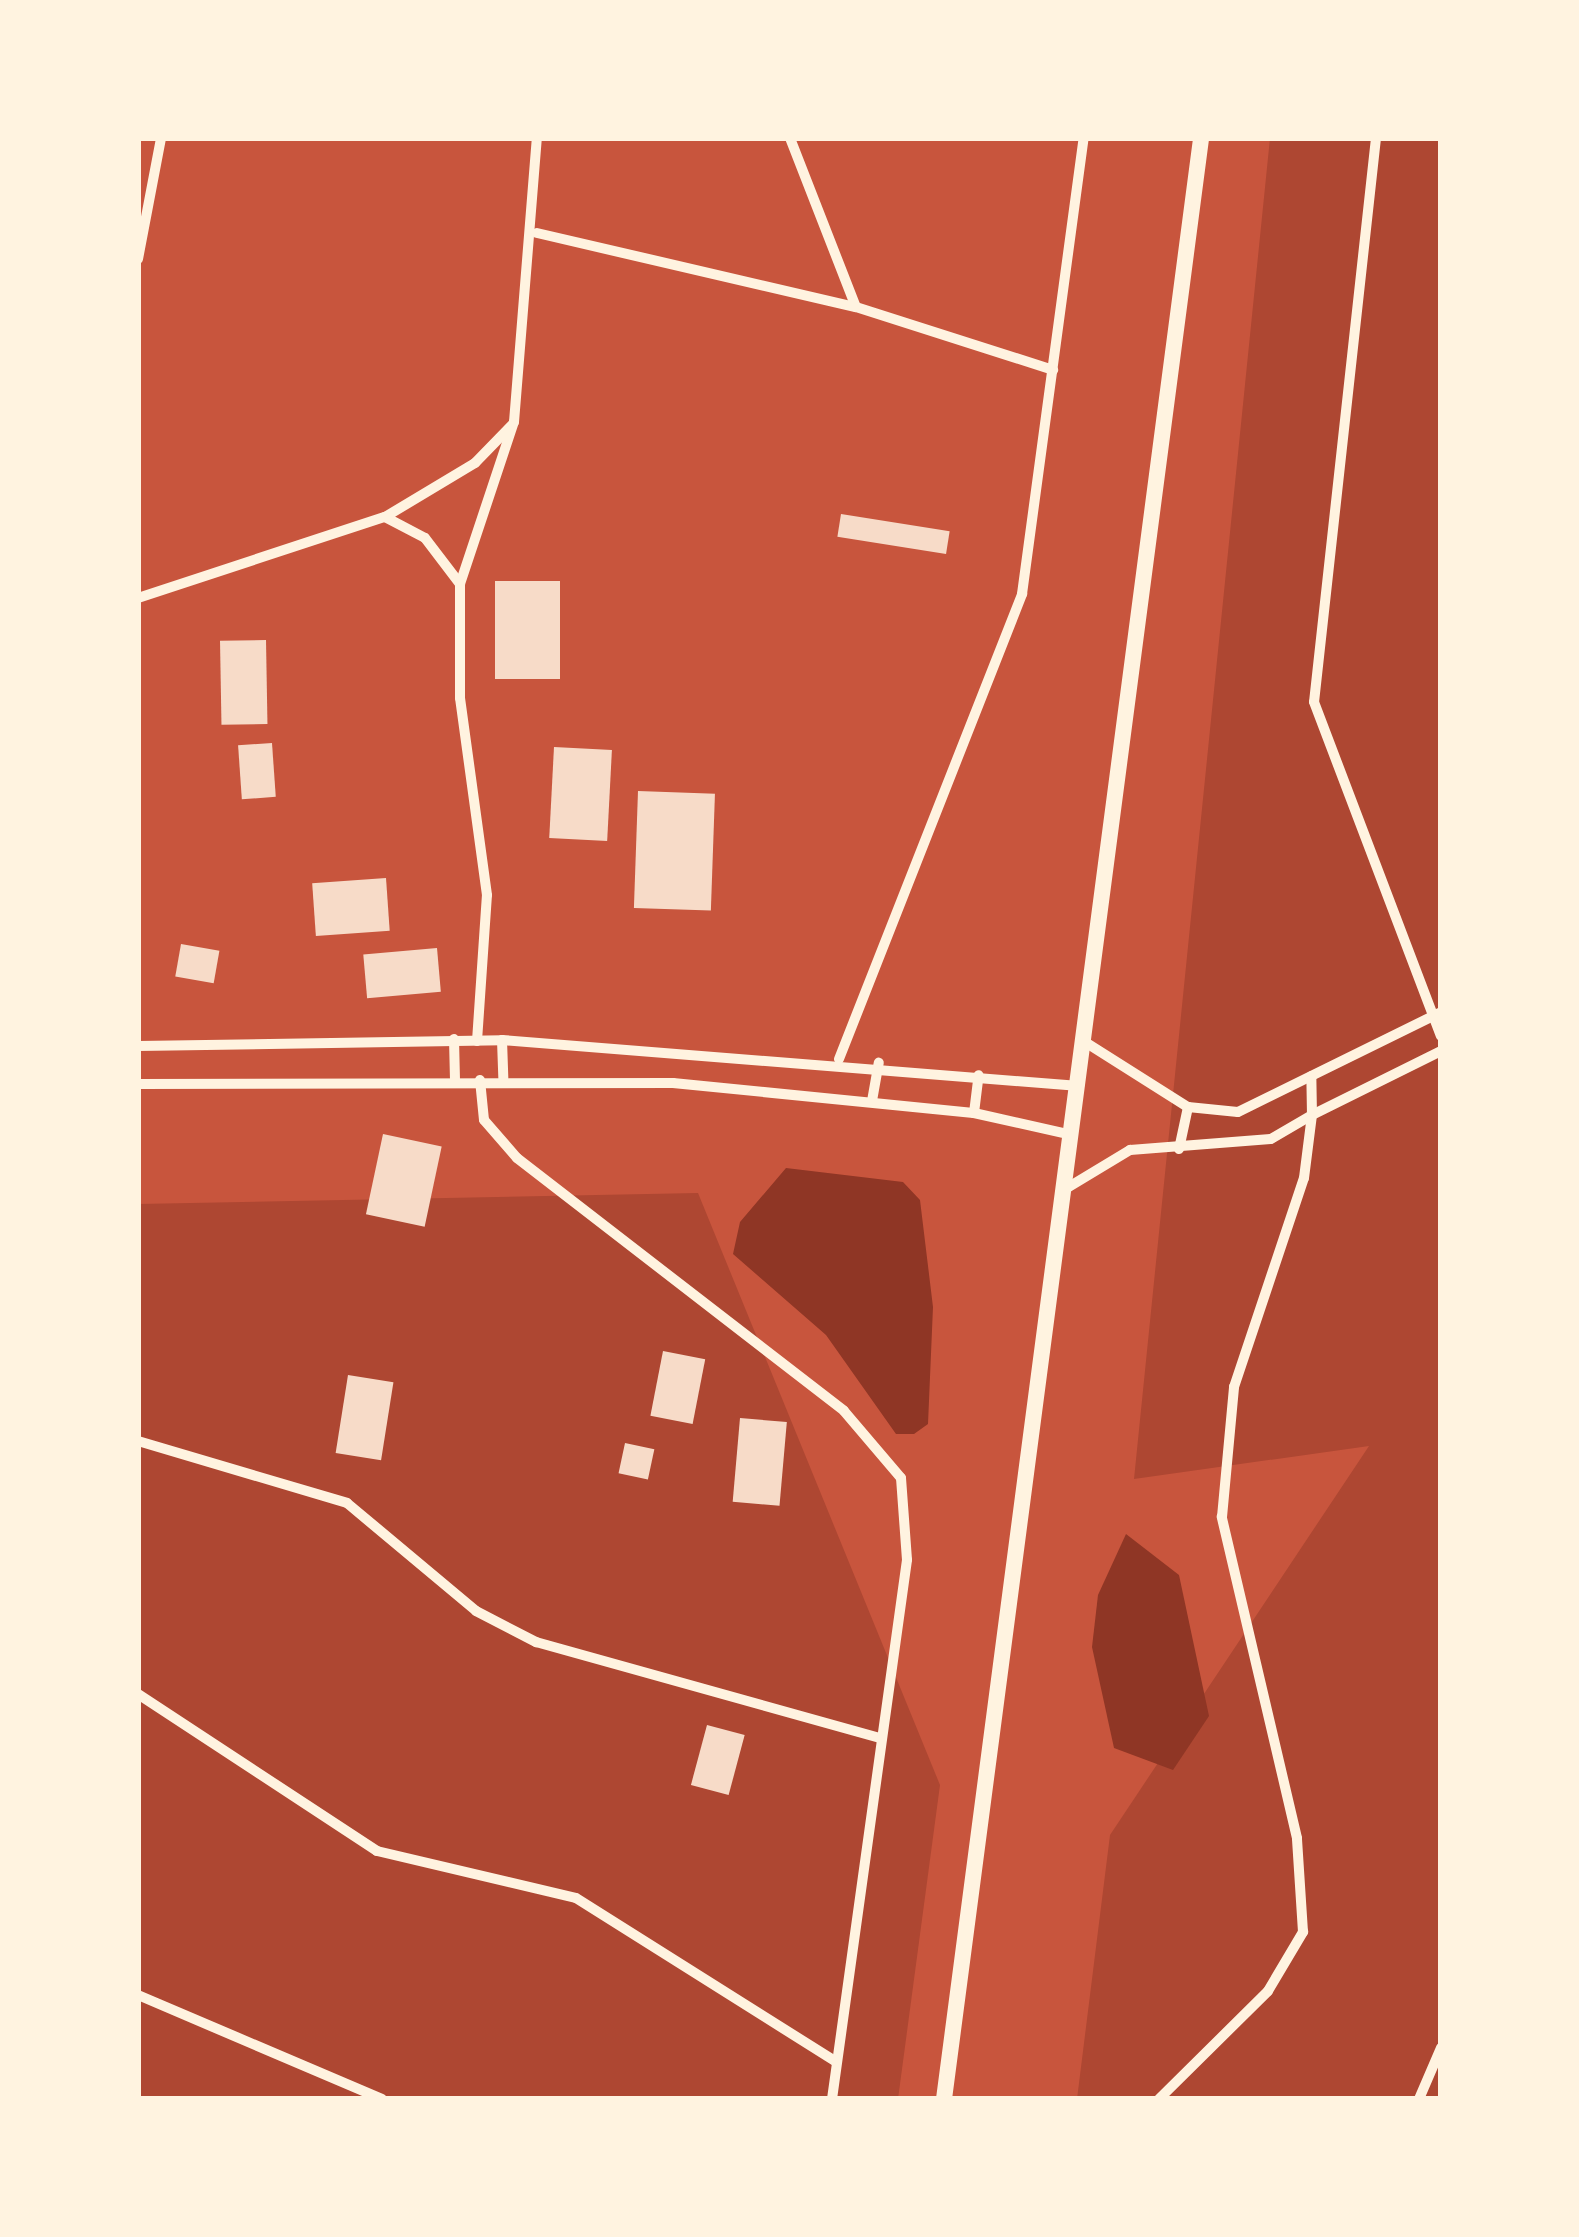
<!DOCTYPE html>
<html>
<head>
<meta charset="utf-8">
<style>
  body { margin:0 }
  #map { position:relative; width:1579px; height:2237px; overflow:hidden; background:#c8553d; font-family:"Sofia Sans Condensed",sans-serif }
  div>[style] { position:absolute }
  [style*='--x'] { left:calc(var(--x)*1px); top:calc(var(--y)*1px); width:calc(var(--w)*1px); rotate:calc(var(--a)*1deg) }
  .green>* { inset:0; background:#ae4732 }
  .water>* { inset:0; background:#8f3625 }
  .building>* { inset:0; background:#f7dbc8; transform-origin:0 0 }
  .minor>* { height:10px; margin:-5px; padding:0 5px; transform-origin:5px; border-radius:5px; background:#fff3e0 }
  .primary>* { height:16px; margin:-8px; padding:0 8px; transform-origin:8px; border-radius:8px; background:#fff3e0 }
  span { translate:-50% -50%; white-space:nowrap; text-align:center; line-height:1.15; -webkit-text-stroke:12px #fff3e0; paint-order:stroke }
  .frame { position:absolute; inset:0; border:141px solid #fff3e0; pointer-events:none }
</style>
</head>
<body>
<div id="map">
  <div class="green">
    <i style="clip-path:polygon(1270px 138px,1441px 138px,1441px 2099px,1077px 2099px,1110px 1835px,1369px 1446px,1134px 1479px)"></i>
    <i style="clip-path:polygon(698px 1193px,940px 1785px,898px 2099px,138px 2099px,138px 1204px)"></i>
  </div>
  <div class="water">
    <i style="clip-path:polygon(786px 1168px,903px 1182px,920px 1200px,933px 1307px,928px 1424px,914px 1434px,896px 1434px,826px 1335px,733px 1254px,740px 1222px)"></i>
    <i style="clip-path:polygon(1126px 1534px,1179px 1575px,1209px 1716px,1173px 1770px,1114px 1748px,1092px 1647px,1098px 1595px)"></i>
  </div>
  <div class="building">
    <i style="left:841px;top:514px;width:110px;height:23px;rotate:9deg"></i>
    <i style="left:495px;top:581px;width:65px;height:98px"></i>
    <i style="left:266px;top:640px;width:84px;height:46px;rotate:89deg"></i>
    <i style="left:272px;top:743px;width:54px;height:34px;rotate:86deg"></i>
    <i style="left:554px;top:747px;width:58px;height:91px;rotate:3deg"></i>
    <i style="left:638px;top:791px;width:77px;height:117px;rotate:2deg"></i>
    <i style="left:386px;top:878px;width:53px;height:74px;rotate:86deg"></i>
    <i style="left:181px;top:944px;width:39px;height:33px;rotate:10deg"></i>
    <i style="left:437px;top:948px;width:44px;height:74px;rotate:85deg"></i>
    <i style="left:383px;top:1134px;width:60px;height:82px;rotate:12deg"></i>
    <i style="left:663px;top:1351px;width:43px;height:66px;rotate:11deg"></i>
    <i style="left:348px;top:1375px;width:46px;height:79px;rotate:9deg"></i>
    <i style="left:740px;top:1418px;width:47px;height:84px;rotate:5deg"></i>
    <i style="left:625px;top:1443px;width:30px;height:31px;rotate:12deg"></i>
    <i style="left:707px;top:1725px;width:39px;height:62px;rotate:15deg"></i>
  </div>
  <div class="minor">
    <i style="--x:790;--y:138;--w:181;--a:68.7"></i>
    <i style="--x:1376;--y:138;--w:567;--a:96.27"></i>
    <i style="--x:1314;--y:702;--w:357;--a:69.2"></i>
    <i style="--x:537;--y:233;--w:327;--a:13.1"></i>
    <i style="--x:856;--y:307;--w:207;--a:17.7"></i>
    <i style="--x:138;--y:259;--w:123;--a:-79.2"></i>
    <i style="--x:385;--y:517;--w:45;--a:27.7"></i>
    <i style="--x:425;--y:538;--w:58;--a:52.7"></i>
    <i style="--x:138;--y:598;--w:260;--a:-18.2"></i>
    <i style="--x:385;--y:517;--w:105;--a:-31"></i>
    <i style="--x:475;--y:463;--w:53;--a:-45.8"></i>
    <i style="--x:454;--y:1039;--w:42;--a:88.6"></i>
    <i style="--x:502;--y:1040;--w:38;--a:88"></i>
    <i style="--x:477;--y:1041;--w:146;--a:-86.1"></i>
    <i style="--x:487;--y:895;--w:199;--a:-97.8"></i>
    <i style="--x:460;--y:698;--w:114;--a:-90"></i>
    <i style="--x:460;--y:584;--w:171;--a:-71.6"></i>
    <i style="--x:514;--y:422;--w:285;--a:-85.4"></i>
    <i style="--x:1085;--y:1042;--w:122;--a:32.3"></i>
    <i style="--x:1188;--y:1107;--w:50;--a:5.7"></i>
    <i style="--x:1238;--y:1112;--w:226;--a:-26.2"></i>
    <i style="--x:138;--y:1046;--w:364;--a:-0.9"></i>
    <i style="--x:502;--y:1040;--w:579;--a:4.56"></i>
    <i style="--x:839;--y:1059;--w:500;--a:-68.5"></i>
    <i style="--x:1022;--y:594;--w:460;--a:-82.3"></i>
    <i style="--x:480;--y:1080;--w:40;--a:84.3"></i>
    <i style="--x:484;--y:1120;--w:50;--a:49"></i>
    <i style="--x:517;--y:1158;--w:413;--a:37.7"></i>
    <i style="--x:844;--y:1411;--w:88;--a:49.6"></i>
    <i style="--x:901;--y:1478;--w:82;--a:85.8"></i>
    <i style="--x:907;--y:1560;--w:544;--a:97.92"></i>
    <i style="--x:138;--y:1084;--w:535;--a:-0.11"></i>
    <i style="--x:673;--y:1083;--w:302;--a:5.7"></i>
    <i style="--x:974;--y:1113;--w:100;--a:12.7"></i>
    <i style="--x:872;--y:1101;--w:39;--a:-80"></i>
    <i style="--x:974;--y:1113;--w:38;--a:-83"></i>
    <i style="--x:1179;--y:1149;--w:43;--a:-77.9"></i>
    <i style="--x:1067;--y:1188;--w:74;--a:-31.1"></i>
    <i style="--x:1130;--y:1150;--w:141;--a:-4.5"></i>
    <i style="--x:1271;--y:1139;--w:48;--a:-30.3"></i>
    <i style="--x:1312;--y:1115;--w:39;--a:-91"></i>
    <i style="--x:138;--y:1441;--w:218;--a:16.5"></i>
    <i style="--x:347;--y:1503;--w:168;--a:39.9"></i>
    <i style="--x:476;--y:1611;--w:68;--a:27.3"></i>
    <i style="--x:536;--y:1642;--w:357;--a:15.6"></i>
    <i style="--x:138;--y:1694;--w:286;--a:33.3"></i>
    <i style="--x:377;--y:1851;--w:204;--a:13.3"></i>
    <i style="--x:576;--y:1898;--w:306;--a:32.2"></i>
    <i style="--x:138;--y:1995;--w:265;--a:23.1"></i>
    <i style="--x:1159;--y:2099;--w:153;--a:-44.7"></i>
    <i style="--x:1268;--y:1991;--w:69;--a:-59.3"></i>
    <i style="--x:1303;--y:1932;--w:94;--a:-93.7"></i>
    <i style="--x:1297;--y:1838;--w:330;--a:-103.2"></i>
    <i style="--x:1222;--y:1517;--w:131;--a:-84.7"></i>
    <i style="--x:1234;--y:1387;--w:220;--a:-71.5"></i>
    <i style="--x:1304;--y:1178;--w:64;--a:-82.8"></i>
    <i style="--x:1312;--y:1115;--w:144;--a:-26.4"></i>
    <i style="--x:1419;--y:2099;--w:56;--a:-66.7"></i>
  </div>
  <div class="primary">
    <i style="--x:944;--y:2099;--w:1978;--a:-82.53"></i>
  </div>
  <div class="frame"></div>
</div>
</body>
</html>
